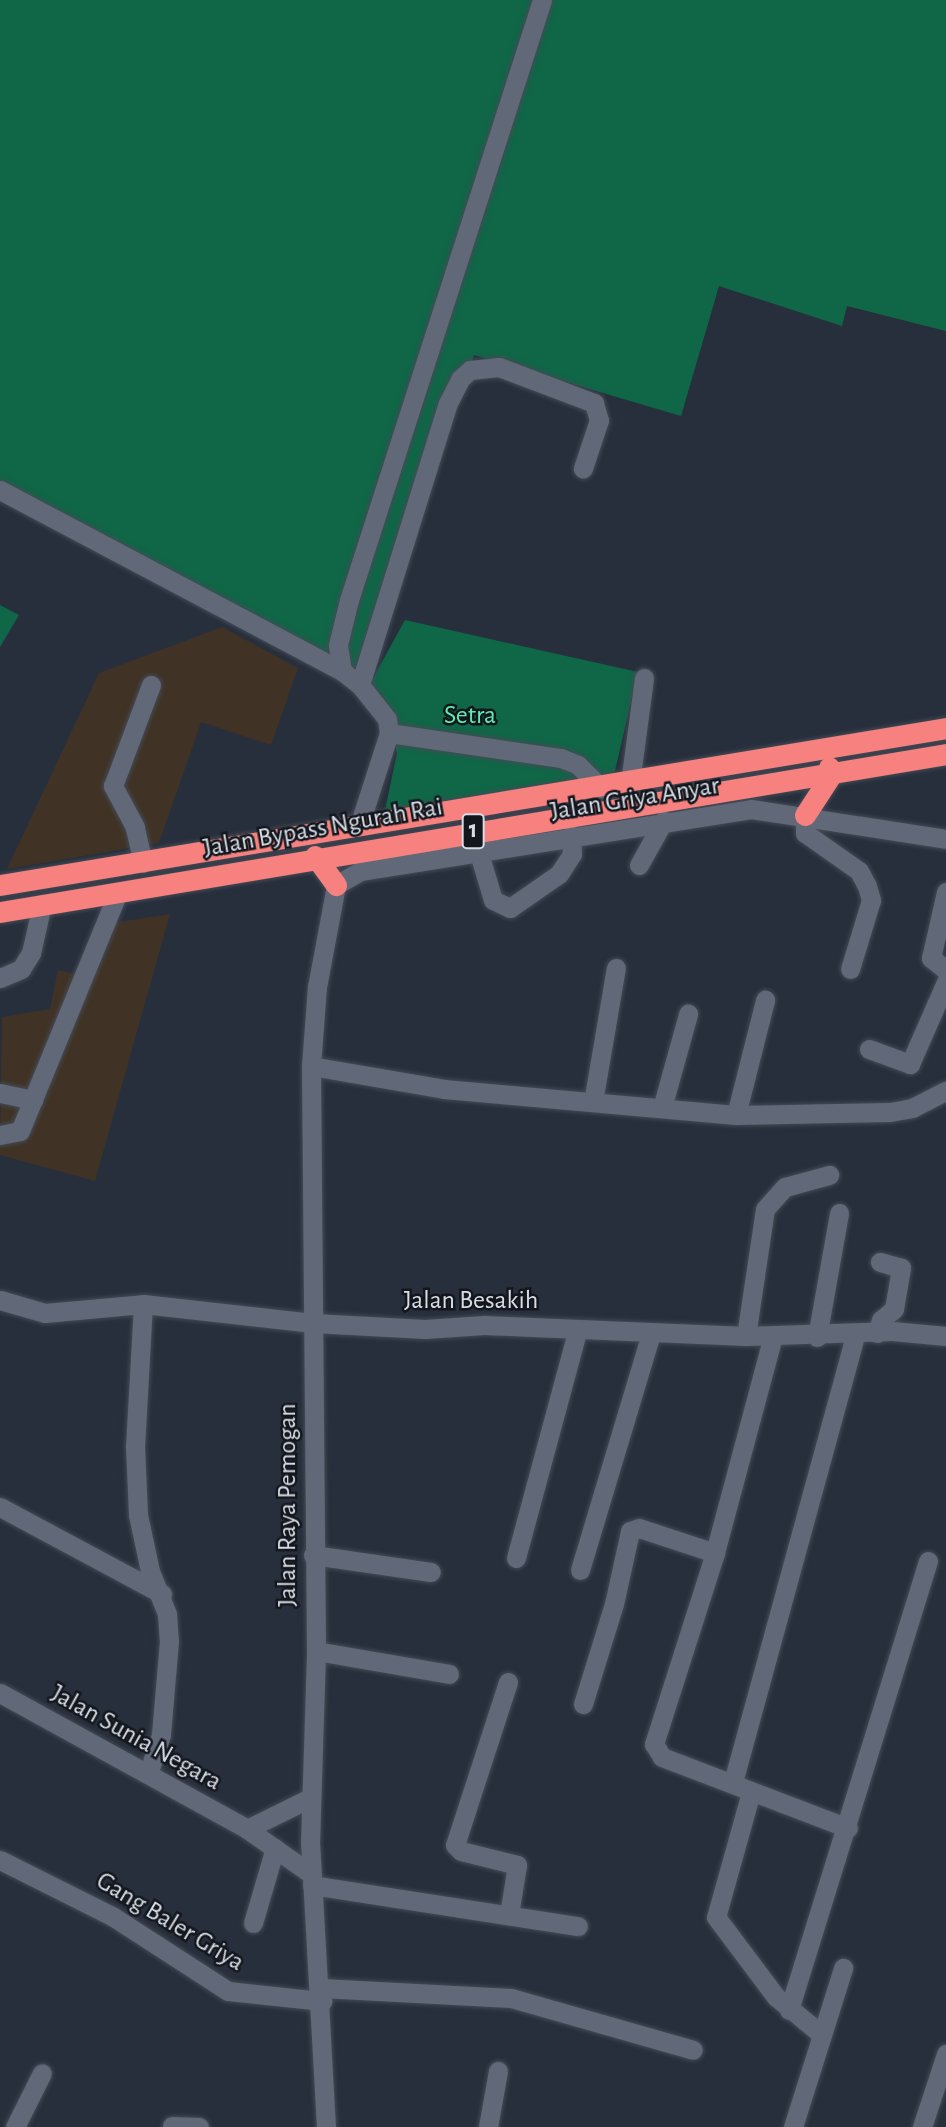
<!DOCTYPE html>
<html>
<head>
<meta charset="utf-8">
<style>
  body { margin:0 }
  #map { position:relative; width:946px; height:2127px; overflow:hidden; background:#272f3c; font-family:"Alegreya Sans",sans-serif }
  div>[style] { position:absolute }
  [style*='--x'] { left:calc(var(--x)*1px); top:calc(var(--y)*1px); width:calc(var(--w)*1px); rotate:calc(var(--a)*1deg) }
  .commercial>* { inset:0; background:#403325 }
  .green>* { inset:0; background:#0f6747 }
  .roads { filter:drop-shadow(0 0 2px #444a55) drop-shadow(0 0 2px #444a55) }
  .minor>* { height:19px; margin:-9.5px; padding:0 9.5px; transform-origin:9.5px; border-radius:9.5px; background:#616979 }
  .highway>* { height:21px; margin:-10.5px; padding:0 10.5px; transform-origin:10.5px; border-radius:10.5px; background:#f6817f }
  span { translate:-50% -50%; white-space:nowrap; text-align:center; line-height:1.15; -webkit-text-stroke:5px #13171d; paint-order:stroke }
  .shield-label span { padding:2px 5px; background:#13171d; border:2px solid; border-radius:5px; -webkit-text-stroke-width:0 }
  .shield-label { font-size:24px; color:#d7dce5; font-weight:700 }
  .park-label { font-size:26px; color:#5febb0 }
  .street-label { font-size:26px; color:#d7dce5 }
</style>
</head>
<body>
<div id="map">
  <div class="commercial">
    <i style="clip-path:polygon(222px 627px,298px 668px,271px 745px,201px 722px,159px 843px,7px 869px,99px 673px)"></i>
    <i style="clip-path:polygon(170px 914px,95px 1181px,0 1155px,2px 1017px,50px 1009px,58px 970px,84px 976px,100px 925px)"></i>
  </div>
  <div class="green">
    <i style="clip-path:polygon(0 0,946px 0,946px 331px,847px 306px,842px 326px,719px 286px,681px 416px,474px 355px,372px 680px,405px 620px,638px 672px,614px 775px,385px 810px,397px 753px,390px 722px,370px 685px,0 486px)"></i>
    <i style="clip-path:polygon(0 605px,19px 615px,0 647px)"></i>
  </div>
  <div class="roads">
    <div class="minor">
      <i style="--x:0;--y:490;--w:387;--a:27.9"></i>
      <i style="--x:342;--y:671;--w:23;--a:38"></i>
      <i style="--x:360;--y:685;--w:43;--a:51.5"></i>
      <i style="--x:387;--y:719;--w:14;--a:82"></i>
      <i style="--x:389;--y:733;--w:98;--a:107.9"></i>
      <i style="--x:342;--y:671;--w:26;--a:-99"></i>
      <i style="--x:338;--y:645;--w:46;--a:-76.3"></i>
      <i style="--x:349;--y:600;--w:630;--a:-72.17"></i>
      <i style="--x:360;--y:685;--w:295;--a:-72.7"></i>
      <i style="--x:448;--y:403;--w:27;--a:-63"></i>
      <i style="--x:460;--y:379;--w:13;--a:-42"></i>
      <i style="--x:470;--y:370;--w:29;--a:-6"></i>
      <i style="--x:499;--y:367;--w:102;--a:20.8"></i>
      <i style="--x:594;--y:403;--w:18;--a:74"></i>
      <i style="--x:599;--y:420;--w:51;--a:108.4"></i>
      <i style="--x:389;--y:733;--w:174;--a:8.3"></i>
      <i style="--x:561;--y:758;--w:18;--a:22"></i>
      <i style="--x:578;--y:765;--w:33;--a:45"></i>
      <i style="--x:630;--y:783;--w:106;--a:-82.4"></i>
      <i style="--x:805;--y:815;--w:18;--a:90"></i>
      <i style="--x:805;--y:833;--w:66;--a:35.1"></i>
      <i style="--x:859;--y:871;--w:17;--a:62"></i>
      <i style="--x:867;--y:886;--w:15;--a:74"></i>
      <i style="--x:871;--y:900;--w:72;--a:106.9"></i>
      <i style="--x:478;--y:850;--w:52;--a:73.3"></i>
      <i style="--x:493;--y:900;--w:19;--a:25"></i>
      <i style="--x:510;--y:908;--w:60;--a:-34.8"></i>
      <i style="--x:559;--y:874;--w:24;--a:-57"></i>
      <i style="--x:572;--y:854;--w:19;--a:-93"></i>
      <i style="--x:143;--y:863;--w:37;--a:-103"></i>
      <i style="--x:135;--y:827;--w:47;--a:-118.2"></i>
      <i style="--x:113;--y:786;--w:108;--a:-69.4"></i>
      <i style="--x:639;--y:865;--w:51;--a:-60.9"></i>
      <i style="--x:946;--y:892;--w:68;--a:102.8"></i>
      <i style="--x:931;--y:958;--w:19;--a:39"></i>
      <i style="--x:0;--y:978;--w:23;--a:-23"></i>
      <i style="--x:21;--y:969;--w:19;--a:-58"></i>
      <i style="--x:31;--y:953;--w:50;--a:-77.3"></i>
      <i style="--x:869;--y:1049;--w:44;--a:20.1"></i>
      <i style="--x:910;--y:1064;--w:90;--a:-66.3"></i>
      <i style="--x:311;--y:1066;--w:135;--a:9.8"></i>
      <i style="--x:444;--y:1089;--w:293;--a:5.1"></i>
      <i style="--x:736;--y:1115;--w:154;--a:-1.1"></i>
      <i style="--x:890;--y:1112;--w:22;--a:-10"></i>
      <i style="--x:912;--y:1108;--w:38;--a:-27"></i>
      <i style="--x:0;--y:1093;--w:34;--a:12"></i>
      <i style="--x:593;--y:1102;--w:136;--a:-80.3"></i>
      <i style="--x:662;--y:1108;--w:98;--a:-74.5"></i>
      <i style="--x:736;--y:1115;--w:119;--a:-75.8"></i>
      <i style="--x:0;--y:1135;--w:20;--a:-11"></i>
      <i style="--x:20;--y:1131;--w:258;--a:-67.7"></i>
      <i style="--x:0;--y:1300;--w:47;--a:16.1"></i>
      <i style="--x:45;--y:1313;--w:98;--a:-5.2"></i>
      <i style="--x:143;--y:1304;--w:171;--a:6.4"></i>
      <i style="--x:313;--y:1323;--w:112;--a:3.1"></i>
      <i style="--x:425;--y:1329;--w:59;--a:-3.9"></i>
      <i style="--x:484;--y:1325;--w:262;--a:2.4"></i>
      <i style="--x:746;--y:1336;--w:146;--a:-2"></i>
      <i style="--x:892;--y:1331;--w:54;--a:5.3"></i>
      <i style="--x:143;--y:1304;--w:142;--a:93.2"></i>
      <i style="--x:135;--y:1446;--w:69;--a:87.5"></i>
      <i style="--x:138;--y:1515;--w:57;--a:77.9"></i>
      <i style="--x:150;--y:1571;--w:46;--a:68.4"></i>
      <i style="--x:167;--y:1614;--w:27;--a:86"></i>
      <i style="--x:169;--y:1641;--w:94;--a:94.9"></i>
      <i style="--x:161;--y:1735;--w:41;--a:108.4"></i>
      <i style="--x:877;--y:1333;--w:14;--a:-73"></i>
      <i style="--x:881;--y:1320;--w:17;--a:-40"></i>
      <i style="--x:894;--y:1309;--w:42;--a:-80.3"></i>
      <i style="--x:901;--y:1268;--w:22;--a:-164"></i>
      <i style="--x:746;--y:1336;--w:128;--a:-81.5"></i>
      <i style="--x:765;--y:1209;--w:30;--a:-48"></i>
      <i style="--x:785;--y:1187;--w:46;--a:-15.3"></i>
      <i style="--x:773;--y:1336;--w:225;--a:105"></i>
      <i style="--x:715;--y:1553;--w:201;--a:107.7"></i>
      <i style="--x:654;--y:1744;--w:15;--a:58"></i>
      <i style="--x:662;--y:1757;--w:199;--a:20.9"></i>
      <i style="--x:817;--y:1337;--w:126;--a:-79.9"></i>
      <i style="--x:0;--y:1507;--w:184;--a:28.2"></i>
      <i style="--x:313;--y:1555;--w:119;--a:8.2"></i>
      <i style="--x:516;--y:1558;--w:237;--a:-74.9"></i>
      <i style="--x:580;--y:1570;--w:247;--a:-73.3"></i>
      <i style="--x:316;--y:1651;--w:135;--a:9.8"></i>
      <i style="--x:508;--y:1682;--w:171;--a:108"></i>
      <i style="--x:455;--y:1845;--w:8;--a:45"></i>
      <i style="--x:461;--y:1851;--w:58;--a:14"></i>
      <i style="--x:517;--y:1865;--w:51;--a:99.1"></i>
      <i style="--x:0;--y:1693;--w:282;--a:28.8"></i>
      <i style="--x:247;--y:1829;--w:78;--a:35.1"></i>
      <i style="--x:583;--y:1704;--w:105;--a:-72.8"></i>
      <i style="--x:614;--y:1604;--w:75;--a:-77.6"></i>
      <i style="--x:630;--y:1531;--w:9;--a:-18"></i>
      <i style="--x:639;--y:1528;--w:80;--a:18.2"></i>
      <i style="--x:733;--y:1782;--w:463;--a:-74.7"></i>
      <i style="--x:751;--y:1792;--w:130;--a:105.6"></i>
      <i style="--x:716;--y:1917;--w:100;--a:53.1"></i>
      <i style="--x:776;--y:1997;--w:58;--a:39.4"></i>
      <i style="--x:247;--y:1829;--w:70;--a:-26.2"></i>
      <i style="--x:0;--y:1860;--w:125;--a:26.6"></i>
      <i style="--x:112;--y:1916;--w:138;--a:32.9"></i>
      <i style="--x:228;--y:1991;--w:95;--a:6.1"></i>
      <i style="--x:312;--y:1885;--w:269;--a:8.8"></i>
      <i style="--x:253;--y:1923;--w:78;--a:-73.7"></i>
      <i style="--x:321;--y:1988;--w:190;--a:3"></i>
      <i style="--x:511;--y:1998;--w:189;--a:15.9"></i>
      <i style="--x:789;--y:2010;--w:470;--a:-72.8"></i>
      <i style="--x:172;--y:2126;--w:27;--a:2"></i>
      <i style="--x:15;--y:2127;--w:60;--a:-63.4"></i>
      <i style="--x:326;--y:2127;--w:283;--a:-93.2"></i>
      <i style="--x:310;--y:1844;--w:193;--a:-88.2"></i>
      <i style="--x:316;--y:1651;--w:585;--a:-90.49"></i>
      <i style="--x:311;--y:1066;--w:79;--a:-85.7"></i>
      <i style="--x:317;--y:987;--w:104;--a:-79.4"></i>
      <i style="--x:336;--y:885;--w:28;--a:-30"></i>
      <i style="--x:360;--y:871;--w:396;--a:-9"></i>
      <i style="--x:751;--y:809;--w:197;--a:8.7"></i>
      <i style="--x:488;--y:2127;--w:57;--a:-79.9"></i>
      <i style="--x:793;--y:2127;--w:167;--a:-72.5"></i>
      <i style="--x:922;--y:2127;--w:77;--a:-71.8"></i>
    </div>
    <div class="highway">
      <i style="--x:805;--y:815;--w:48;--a:-57"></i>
      <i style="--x:831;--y:775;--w:8;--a:-104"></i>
      <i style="--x:315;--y:856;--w:36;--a:54"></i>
      <i style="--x:0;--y:885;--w:959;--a:-9.42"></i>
      <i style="--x:0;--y:912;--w:959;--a:-9.48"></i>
    </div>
  </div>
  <div class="shield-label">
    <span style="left:473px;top:831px">1</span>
  </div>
  <div class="park-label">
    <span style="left:470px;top:716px">Setra</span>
  </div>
  <div class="street-label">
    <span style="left:635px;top:799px;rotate:-9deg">Jalan Griya Anyar</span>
    <span style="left:323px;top:828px;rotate:-10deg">Jalan Bypass Ngurah Rai</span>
    <span style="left:471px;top:1301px">Jalan Besakih</span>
    <span style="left:288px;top:1505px;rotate:-90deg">Jalan Raya Pemogan</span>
    <span style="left:136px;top:1738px;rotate:29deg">Jalan Sunia Negara</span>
    <span style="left:170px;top:1922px;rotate:31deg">Gang Baler Griya</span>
  </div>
</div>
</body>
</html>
